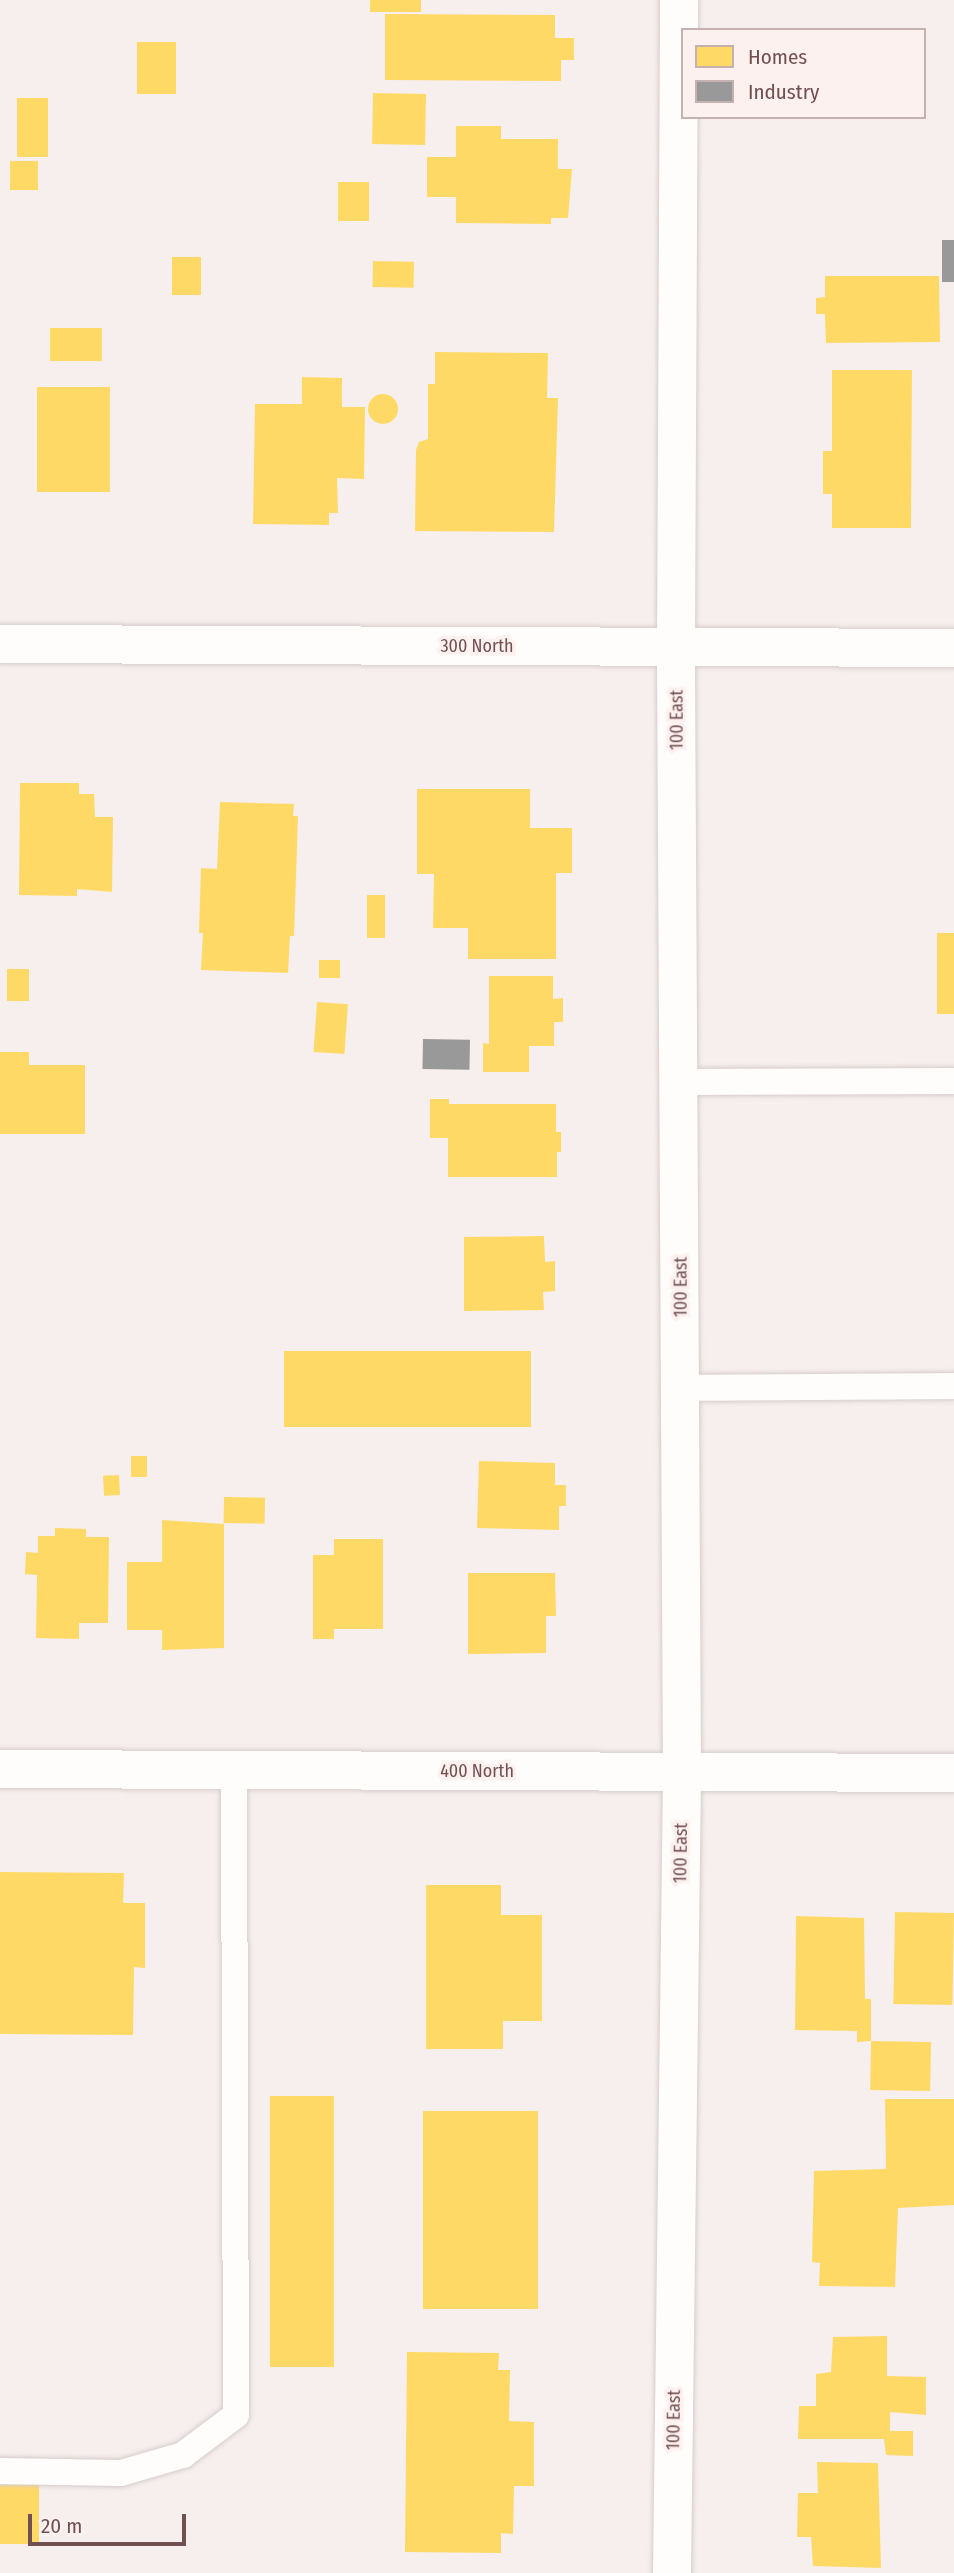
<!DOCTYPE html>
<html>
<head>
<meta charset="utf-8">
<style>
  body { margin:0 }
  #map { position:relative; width:954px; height:2573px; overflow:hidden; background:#f6efed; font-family:"Fira Sans Condensed",sans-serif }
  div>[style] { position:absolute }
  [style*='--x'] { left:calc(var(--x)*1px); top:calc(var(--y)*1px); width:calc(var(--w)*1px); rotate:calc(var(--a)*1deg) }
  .homes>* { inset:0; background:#ffd966; transform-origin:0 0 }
  .round { border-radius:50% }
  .industry>* { inset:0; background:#999; transform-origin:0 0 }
  .roads { filter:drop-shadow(0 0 2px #d6cccb) drop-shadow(0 0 2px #d6cccb) }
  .lane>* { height:26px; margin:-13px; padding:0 13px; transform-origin:13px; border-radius:13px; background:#fefdfc }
  .street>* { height:38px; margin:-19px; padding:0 19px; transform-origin:19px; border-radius:19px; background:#fefdfc }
  .secondary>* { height:38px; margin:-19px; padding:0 19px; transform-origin:19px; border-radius:19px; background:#fefdfc }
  span { translate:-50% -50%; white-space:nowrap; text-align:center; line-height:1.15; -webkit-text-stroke:7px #fdf1ef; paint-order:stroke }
  .street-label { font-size:18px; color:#715052 }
  .legend { position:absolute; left:681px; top:28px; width:245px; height:91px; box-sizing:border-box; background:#fdf1ef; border:2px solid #c5b1b0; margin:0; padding:9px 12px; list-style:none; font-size:21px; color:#715052 }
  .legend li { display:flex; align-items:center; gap:14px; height:35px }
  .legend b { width:35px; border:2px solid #c5b1b0 }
  .scale { position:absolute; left:28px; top:2514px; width:158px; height:32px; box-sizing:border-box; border:4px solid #715052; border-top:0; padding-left:9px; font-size:21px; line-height:24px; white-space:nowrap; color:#715052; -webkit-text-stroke:5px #fdf1ef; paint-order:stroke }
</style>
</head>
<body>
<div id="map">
  <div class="homes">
    <i style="left:370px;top:0;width:51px;height:12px"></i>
    <i style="clip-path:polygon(385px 14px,555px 15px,555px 38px,574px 38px,574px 60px,561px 60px,561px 81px,385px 80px)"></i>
    <i style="left:137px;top:42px;width:39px;height:52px"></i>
    <i style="left:373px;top:93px;width:53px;height:51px;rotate:1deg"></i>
    <i style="left:17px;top:98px;width:31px;height:59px"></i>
    <i style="clip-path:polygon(456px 126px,501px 126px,501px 139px,558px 139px,558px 169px,572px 169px,568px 218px,551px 218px,551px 224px,456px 223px,456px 197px,427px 197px,427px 157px,456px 157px)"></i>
    <i style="left:10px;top:161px;width:28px;height:29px"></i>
    <i style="left:338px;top:182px;width:31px;height:39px"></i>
    <i style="left:172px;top:257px;width:29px;height:38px"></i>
    <i style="left:373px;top:261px;width:41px;height:26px;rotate:1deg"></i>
    <i style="clip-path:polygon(825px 276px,939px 276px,940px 342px,826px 343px,825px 314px,816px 314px,816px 298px,825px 297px)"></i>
    <i style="left:50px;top:328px;width:52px;height:33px"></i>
    <i style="clip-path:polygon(435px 352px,548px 353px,547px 398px,558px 398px,554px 532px,415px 531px,416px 450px,419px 442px,428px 439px,428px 384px,435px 384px)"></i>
    <i style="clip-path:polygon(832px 370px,912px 370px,911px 528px,832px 528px,832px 494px,823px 494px,823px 451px,832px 451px)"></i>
    <i style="clip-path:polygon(302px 377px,342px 378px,342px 407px,365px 407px,364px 479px,337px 478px,338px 513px,329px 513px,329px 525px,253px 524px,255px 404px,302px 404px)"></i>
    <i style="left:37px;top:387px;width:73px;height:105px"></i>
    <i class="round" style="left:368px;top:394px;width:30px;height:30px"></i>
    <i style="clip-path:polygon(20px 783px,79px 783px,79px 794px,94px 794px,95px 817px,113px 817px,112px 892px,77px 889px,77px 896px,19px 895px)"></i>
    <i style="clip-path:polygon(417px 789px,530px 789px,530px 828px,572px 828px,572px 873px,556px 873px,556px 959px,468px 959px,468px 928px,433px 928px,434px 874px,417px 874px)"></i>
    <i style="clip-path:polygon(220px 802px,294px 804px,293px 816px,298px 816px,294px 936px,290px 936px,288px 973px,201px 970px,203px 933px,199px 933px,201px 868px,217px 869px)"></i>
    <i style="left:367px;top:895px;width:18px;height:43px"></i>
    <i style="left:937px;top:933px;width:17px;height:81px"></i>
    <i style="left:319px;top:960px;width:21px;height:18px"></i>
    <i style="left:7px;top:969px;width:22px;height:32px"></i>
    <i style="clip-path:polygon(489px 976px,553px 976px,553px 999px,563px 998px,563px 1022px,554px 1022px,554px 1046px,529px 1046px,529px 1072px,483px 1072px,483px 1043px,489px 1044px)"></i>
    <i style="left:317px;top:1002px;width:31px;height:50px;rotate:4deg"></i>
    <i style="clip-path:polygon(0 1052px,29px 1052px,29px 1065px,85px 1065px,85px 1134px,0 1134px)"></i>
    <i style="clip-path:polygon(430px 1099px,449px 1099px,449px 1104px,556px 1104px,556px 1132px,561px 1132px,561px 1152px,557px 1152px,557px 1177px,448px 1177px,448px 1138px,430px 1138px)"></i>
    <i style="clip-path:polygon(544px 1236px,545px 1262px,555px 1261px,555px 1291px,543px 1292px,544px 1310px,464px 1311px,464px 1237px)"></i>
    <i style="left:284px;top:1351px;width:247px;height:76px"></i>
    <i style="left:131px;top:1456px;width:16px;height:21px"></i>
    <i style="clip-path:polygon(479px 1461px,555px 1463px,555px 1485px,566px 1485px,566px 1506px,559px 1506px,559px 1530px,477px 1528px)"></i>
    <i style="left:119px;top:1475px;width:20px;height:16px;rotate:87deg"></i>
    <i style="left:224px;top:1497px;width:41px;height:26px;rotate:1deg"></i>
    <i style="clip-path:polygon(162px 1520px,224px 1524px,224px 1648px,162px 1650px,162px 1630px,127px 1630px,127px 1562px,162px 1562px)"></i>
    <i style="clip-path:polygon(55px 1528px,86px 1529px,86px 1537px,109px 1537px,108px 1623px,79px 1623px,79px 1639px,36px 1638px,37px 1575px,25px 1574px,26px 1552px,38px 1553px,38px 1536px,55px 1536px)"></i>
    <i style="clip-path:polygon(334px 1539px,383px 1539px,383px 1629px,334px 1629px,334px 1639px,313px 1639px,313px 1555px,334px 1555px)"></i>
    <i style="clip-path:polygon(468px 1573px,555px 1573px,556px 1616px,546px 1616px,546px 1653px,468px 1654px)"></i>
    <i style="clip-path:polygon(0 1872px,124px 1873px,123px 1903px,145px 1903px,145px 1968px,134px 1967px,133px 2035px,0 2034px)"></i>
    <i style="clip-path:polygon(426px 1885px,501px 1885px,501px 1915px,542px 1915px,542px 2021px,503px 2021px,503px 2049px,426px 2049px)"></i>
    <i style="left:895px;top:1912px;width:59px;height:92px;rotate:1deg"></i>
    <i style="clip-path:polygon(796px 1916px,864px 1918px,865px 1999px,871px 1999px,871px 2041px,857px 2042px,857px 2031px,795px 2030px)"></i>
    <i style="left:871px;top:2041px;width:60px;height:49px;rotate:1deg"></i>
    <i style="left:270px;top:2096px;width:64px;height:271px"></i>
    <i style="clip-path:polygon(885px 2099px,954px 2099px,954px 2205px,898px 2208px,895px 2287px,819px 2286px,820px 2263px,812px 2262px,814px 2171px,886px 2169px)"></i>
    <i style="left:538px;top:2111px;width:198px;height:115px;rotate:90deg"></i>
    <i style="clip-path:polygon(887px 2336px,887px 2376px,926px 2377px,926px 2415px,890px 2412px,890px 2431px,913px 2431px,913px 2456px,886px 2455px,884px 2439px,798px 2439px,799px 2406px,816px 2406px,816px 2374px,831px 2372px,833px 2337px)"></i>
    <i style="clip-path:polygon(407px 2352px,499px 2353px,498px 2370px,510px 2370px,509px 2421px,534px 2422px,534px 2486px,514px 2486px,513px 2534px,501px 2533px,501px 2553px,405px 2552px)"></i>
    <i style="clip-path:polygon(817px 2462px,878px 2463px,881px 2568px,813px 2566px,811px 2537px,797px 2537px,798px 2493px,818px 2493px)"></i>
    <i style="left:0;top:2485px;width:39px;height:59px"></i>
  </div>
  <div class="industry">
    <i style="left:942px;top:240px;width:12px;height:42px"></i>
    <i style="left:423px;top:1039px;width:47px;height:30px;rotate:1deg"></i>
  </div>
  <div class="roads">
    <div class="lane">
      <i style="--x:679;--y:1082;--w:275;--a:-0.2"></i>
      <i style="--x:681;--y:1388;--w:273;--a:-0.4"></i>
      <i style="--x:0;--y:2471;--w:121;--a:0.9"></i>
      <i style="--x:121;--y:2473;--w:65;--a:-16.2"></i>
      <i style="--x:183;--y:2455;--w:66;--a:-37"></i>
      <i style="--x:236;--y:2415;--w:645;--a:-90.18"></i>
    </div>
    <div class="street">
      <i style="--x:0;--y:644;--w:954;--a:0.24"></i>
      <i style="--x:672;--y:2573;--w:801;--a:-89.28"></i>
      <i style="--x:682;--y:1772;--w:1125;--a:-90.31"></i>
      <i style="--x:676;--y:647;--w:647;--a:-89.73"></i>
    </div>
    <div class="secondary">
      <i style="--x:0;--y:1769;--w:954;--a:0.24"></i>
    </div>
  </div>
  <div class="street-label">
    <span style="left:477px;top:646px">300 North</span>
    <span style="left:677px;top:720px;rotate:-90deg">100 East</span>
    <span style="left:681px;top:1287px;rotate:-90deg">100 East</span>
    <span style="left:477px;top:1771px">400 North</span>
    <span style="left:681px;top:1853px;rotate:-89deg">100 East</span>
    <span style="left:674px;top:2420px;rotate:-89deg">100 East</span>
  </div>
  <ul class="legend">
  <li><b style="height:19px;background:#ffd966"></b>Homes</li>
  <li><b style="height:19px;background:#999"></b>Industry</li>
  </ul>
  <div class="scale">20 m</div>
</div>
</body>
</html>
